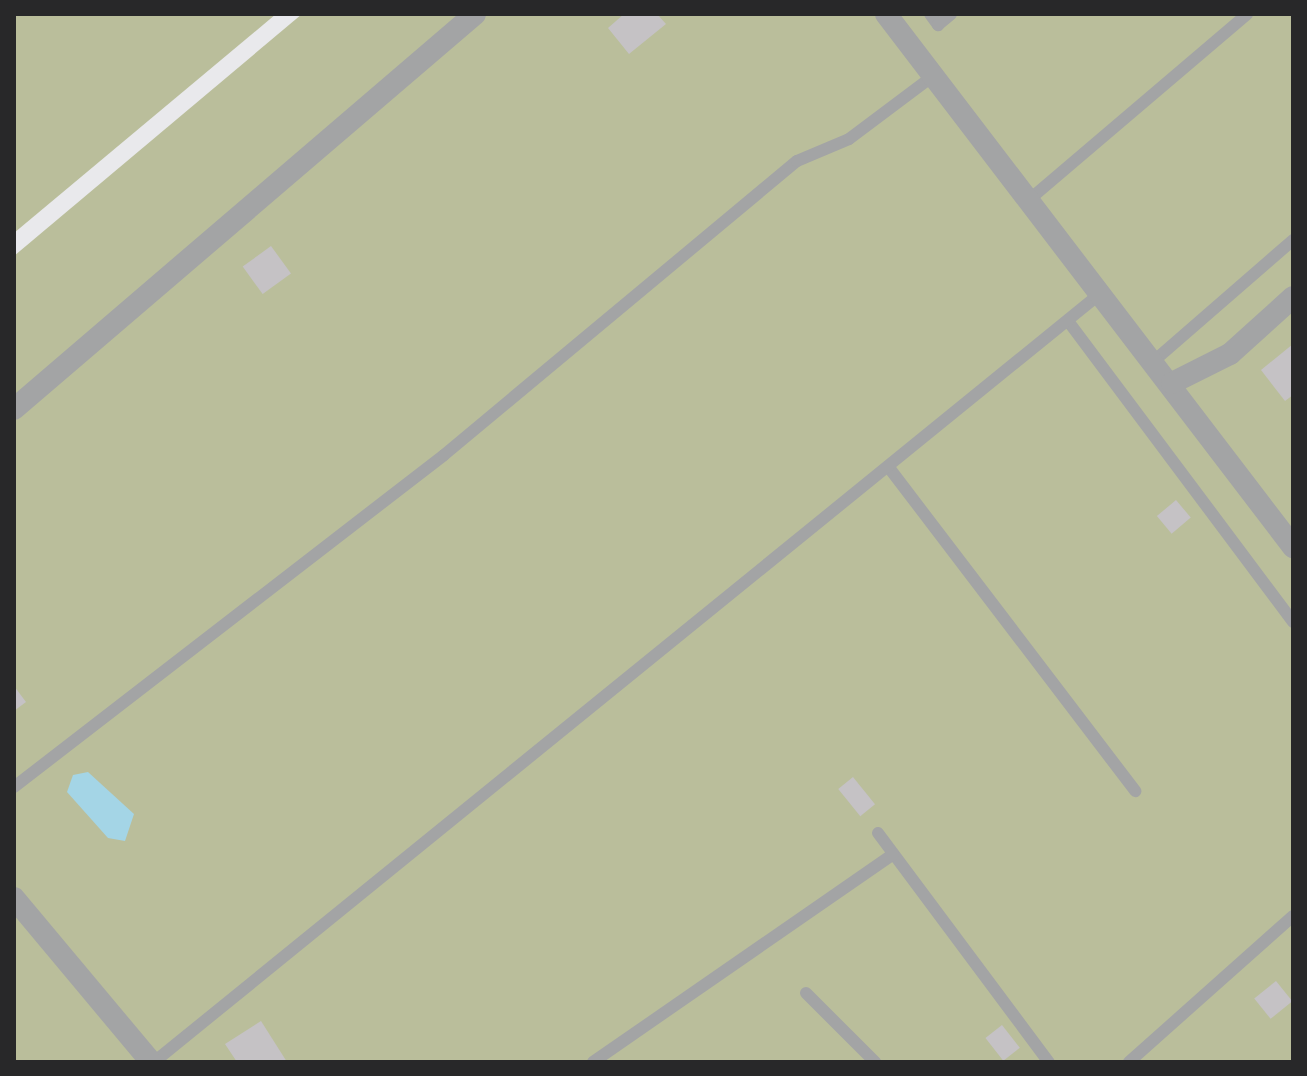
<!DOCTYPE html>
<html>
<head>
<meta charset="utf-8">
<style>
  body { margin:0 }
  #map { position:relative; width:1307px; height:1076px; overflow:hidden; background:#e9e9ec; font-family:Arial,sans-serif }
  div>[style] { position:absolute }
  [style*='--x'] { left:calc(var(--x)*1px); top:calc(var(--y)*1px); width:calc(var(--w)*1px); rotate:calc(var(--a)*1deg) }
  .green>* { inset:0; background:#babe9b }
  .water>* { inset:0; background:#a4d5e6 }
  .building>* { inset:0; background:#c5c2c5; transform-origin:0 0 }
  .service>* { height:12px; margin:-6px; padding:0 6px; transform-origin:6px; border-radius:6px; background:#a3a4a5 }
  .minor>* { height:22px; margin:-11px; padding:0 11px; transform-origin:11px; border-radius:11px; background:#a3a4a5 }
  span { translate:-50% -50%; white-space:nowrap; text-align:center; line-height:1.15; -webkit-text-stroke:6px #e9e9ec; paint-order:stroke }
  .frame { position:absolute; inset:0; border:16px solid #282829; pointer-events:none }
</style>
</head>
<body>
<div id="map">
  <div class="green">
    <i style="clip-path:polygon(14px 14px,276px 14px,14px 233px)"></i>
    <i style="clip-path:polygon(302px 14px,1293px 14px,1293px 1062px,14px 1062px,14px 256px)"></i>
  </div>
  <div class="water">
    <i style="clip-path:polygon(88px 772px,134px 814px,125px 841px,108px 838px,67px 792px,73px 775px)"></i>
  </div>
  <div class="building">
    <i style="clip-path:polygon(624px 14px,657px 14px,666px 24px,629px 54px,608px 28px)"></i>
    <i style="left:271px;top:246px;width:34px;height:35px;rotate:54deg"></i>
    <i style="clip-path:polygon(1293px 344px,1293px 395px,1285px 401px,1261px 370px)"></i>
    <i style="left:1176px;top:500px;width:23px;height:25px;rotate:50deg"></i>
    <i style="clip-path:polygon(14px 686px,26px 702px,14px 711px)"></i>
    <i style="left:853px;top:777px;width:35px;height:19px;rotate:51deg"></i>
    <i style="left:1276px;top:981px;width:26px;height:28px;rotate:51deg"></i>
    <i style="clip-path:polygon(261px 1021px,287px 1062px,237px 1062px,225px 1044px)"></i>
    <i style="left:1002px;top:1025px;width:29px;height:21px;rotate:52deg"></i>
  </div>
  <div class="service">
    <i style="--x:930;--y:14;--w:14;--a:54"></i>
    <i style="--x:938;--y:25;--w:17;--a:-40"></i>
    <i style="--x:1030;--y:199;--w:285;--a:-40.4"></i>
    <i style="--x:1068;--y:321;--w:376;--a:53.2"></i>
    <i style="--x:1155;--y:360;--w:183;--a:-41"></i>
    <i style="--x:890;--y:469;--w:405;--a:52.7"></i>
    <i style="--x:14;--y:787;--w:543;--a:-37.67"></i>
    <i style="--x:444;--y:455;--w:459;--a:-39.8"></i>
    <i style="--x:797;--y:161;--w:56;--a:-22.9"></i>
    <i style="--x:849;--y:139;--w:105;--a:-36.9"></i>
    <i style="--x:878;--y:833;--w:286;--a:53.3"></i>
    <i style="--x:806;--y:993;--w:98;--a:45"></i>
    <i style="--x:154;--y:1062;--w:1221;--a:-39.08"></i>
    <i style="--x:593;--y:1062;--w:365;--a:-34.7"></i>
    <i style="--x:1129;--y:1062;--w:220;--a:-41.7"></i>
  </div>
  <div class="minor">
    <i style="--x:886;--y:14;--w:671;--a:52.63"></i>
    <i style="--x:1172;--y:383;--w:65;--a:-26.6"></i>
    <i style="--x:1230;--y:354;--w:85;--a:-42.1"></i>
    <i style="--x:14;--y:409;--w:607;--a:-40.59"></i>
    <i style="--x:14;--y:898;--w:214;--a:50.1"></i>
  </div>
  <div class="frame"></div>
</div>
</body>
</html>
